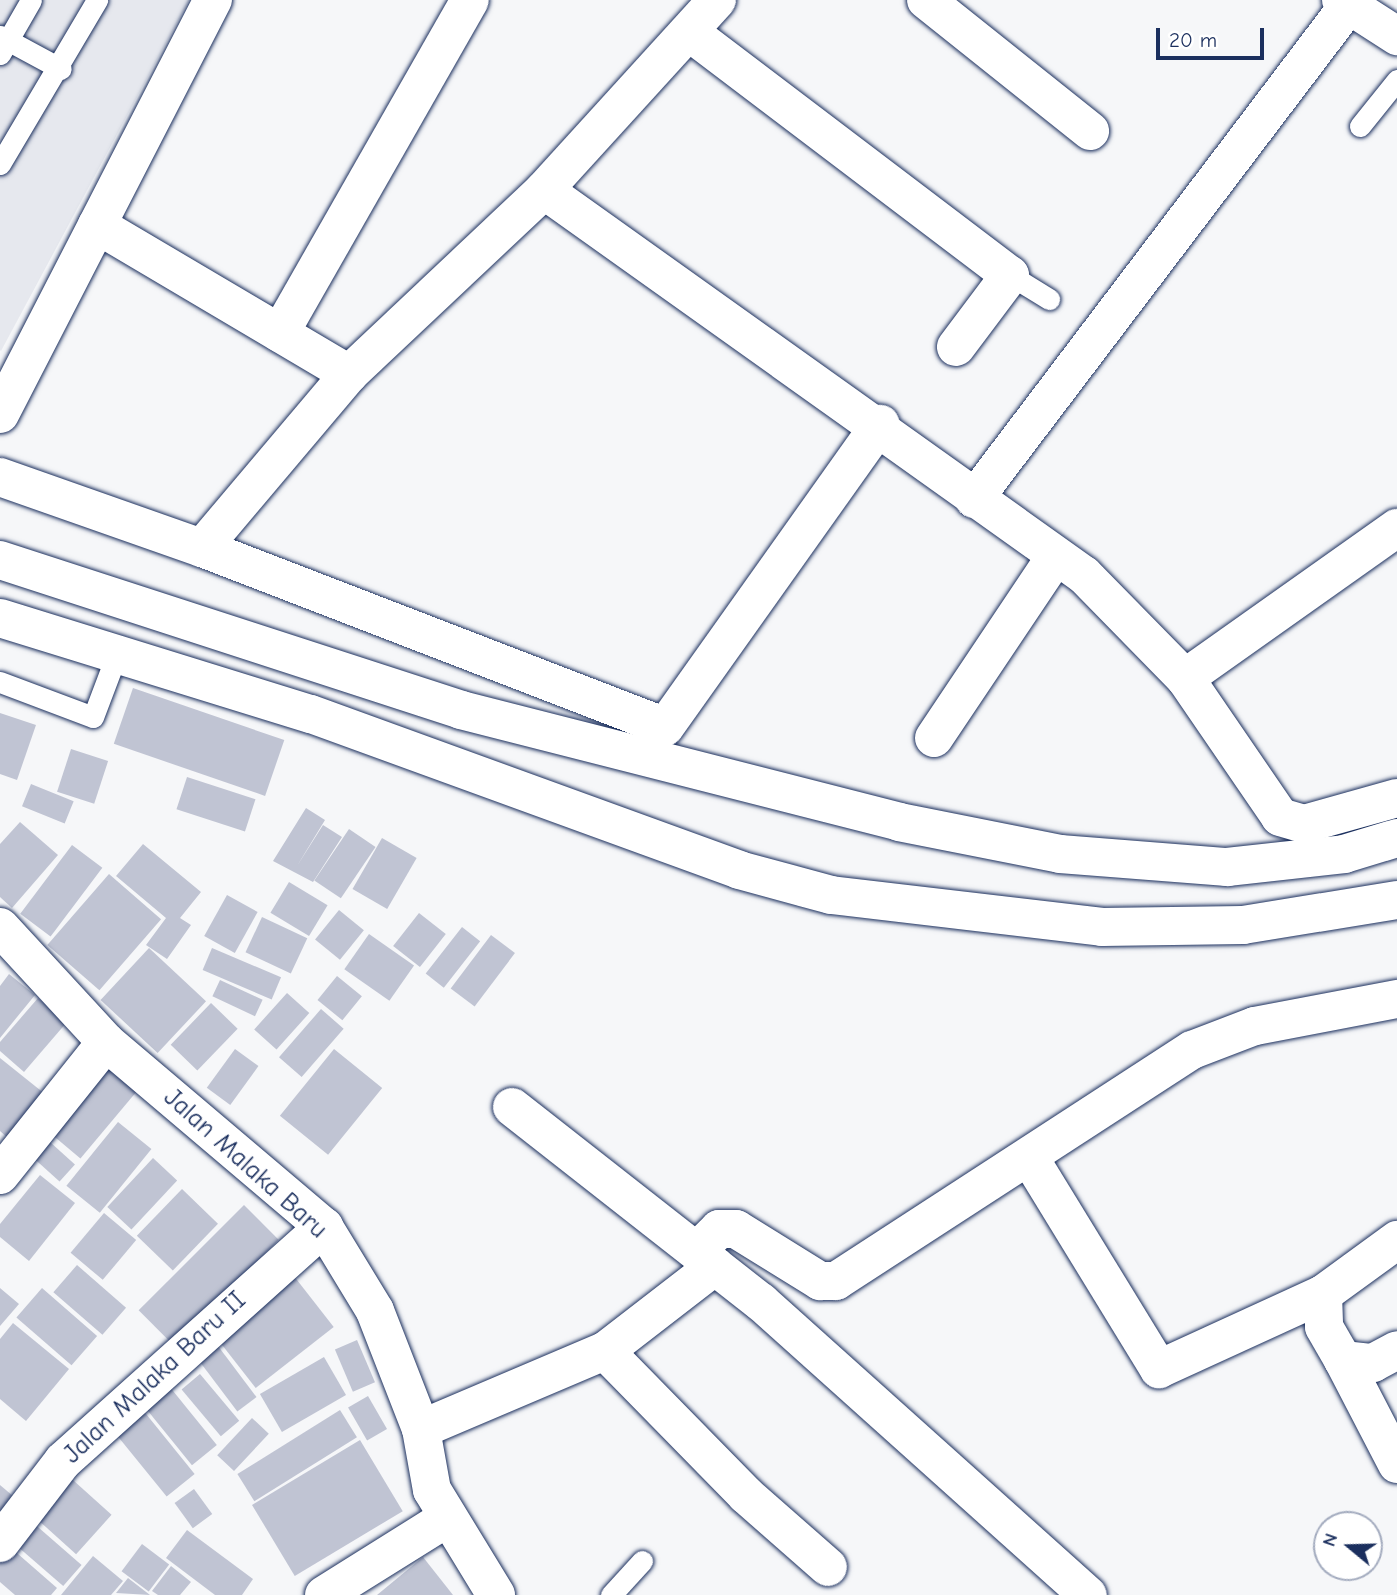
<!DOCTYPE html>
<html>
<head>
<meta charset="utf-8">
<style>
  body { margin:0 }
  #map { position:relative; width:1397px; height:1595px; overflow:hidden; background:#f6f7f9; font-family:"Comic Neue",sans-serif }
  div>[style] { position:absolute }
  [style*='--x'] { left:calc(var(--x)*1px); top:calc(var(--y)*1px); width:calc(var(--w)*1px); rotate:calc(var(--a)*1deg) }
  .built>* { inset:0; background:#e6e8ee }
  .building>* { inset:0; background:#c0c4d3; transform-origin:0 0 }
  .roads { filter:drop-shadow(0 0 2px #1b2f5e) drop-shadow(0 0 2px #1b2f5e) }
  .lane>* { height:21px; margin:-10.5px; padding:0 10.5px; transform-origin:10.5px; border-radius:10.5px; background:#fff }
  .street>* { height:38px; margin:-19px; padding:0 19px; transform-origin:19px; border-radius:19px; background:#fff }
  .secondary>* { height:38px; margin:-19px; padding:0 19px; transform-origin:19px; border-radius:19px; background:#fff }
  .highway>* { height:38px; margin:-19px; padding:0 19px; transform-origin:19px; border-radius:19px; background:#fff }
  span { translate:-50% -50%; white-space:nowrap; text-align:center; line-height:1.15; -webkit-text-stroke:6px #fff; paint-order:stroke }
  .street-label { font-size:26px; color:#1b2f5e }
  .north { position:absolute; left:1313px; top:1511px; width:70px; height:70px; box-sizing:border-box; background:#fff; border:2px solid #a4acbf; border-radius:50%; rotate:289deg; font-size:19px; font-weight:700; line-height:28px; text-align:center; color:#1b2f5e }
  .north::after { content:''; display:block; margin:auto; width:24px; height:32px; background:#1b2f5e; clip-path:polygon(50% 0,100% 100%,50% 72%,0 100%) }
  .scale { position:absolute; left:1156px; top:28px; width:108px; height:32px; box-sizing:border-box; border:4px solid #1b2f5e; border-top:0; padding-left:9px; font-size:21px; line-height:24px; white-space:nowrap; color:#1b2f5e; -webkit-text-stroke:5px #fff; paint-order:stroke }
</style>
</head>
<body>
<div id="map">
  <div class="built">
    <i style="clip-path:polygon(0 0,189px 0,1px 351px,0 350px)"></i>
  </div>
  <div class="building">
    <i style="left:133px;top:688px;width:160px;height:59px;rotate:19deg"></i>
    <i style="clip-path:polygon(0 713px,36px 725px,17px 780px,0 774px)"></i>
    <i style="left:71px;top:749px;width:39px;height:45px;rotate:18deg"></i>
    <i style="left:187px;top:777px;width:72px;height:34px;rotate:18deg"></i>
    <i style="left:31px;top:784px;width:46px;height:24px;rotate:22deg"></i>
    <i style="clip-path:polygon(306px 808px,325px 820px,297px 866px,323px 825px,342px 837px,313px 882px,273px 861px)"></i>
    <i style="clip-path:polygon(20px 822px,58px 855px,12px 908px,0 897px,0 844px)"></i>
    <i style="left:349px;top:829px;width:32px;height:62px;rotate:34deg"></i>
    <i style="left:382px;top:838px;width:40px;height:59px;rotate:30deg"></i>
    <i style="clip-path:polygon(143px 844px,201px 892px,180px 918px,191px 925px,167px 959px,146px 945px,166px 918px,116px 876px)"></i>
    <i style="left:72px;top:845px;width:38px;height:86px;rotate:37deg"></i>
    <i style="left:109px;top:874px;width:69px;height:94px;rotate:41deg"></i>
    <i style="left:289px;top:882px;width:45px;height:36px;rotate:31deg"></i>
    <i style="left:227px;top:895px;width:35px;height:47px;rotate:29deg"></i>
    <i style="left:339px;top:910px;width:32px;height:38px;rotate:39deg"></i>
    <i style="left:419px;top:913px;width:34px;height:42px;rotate:38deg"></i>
    <i style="left:262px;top:917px;width:50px;height:39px;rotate:25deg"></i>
    <i style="left:462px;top:927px;width:23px;height:59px;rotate:38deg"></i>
    <i style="left:369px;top:934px;width:55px;height:43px;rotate:35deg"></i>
    <i style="left:491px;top:935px;width:30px;height:67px;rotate:37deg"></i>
    <i style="left:149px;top:948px;width:78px;height:71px;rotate:43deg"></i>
    <i style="left:212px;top:948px;width:75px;height:24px;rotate:23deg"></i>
    <i style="clip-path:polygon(9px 974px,35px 995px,0 1038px,0 986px)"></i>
    <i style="left:337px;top:976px;width:32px;height:31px;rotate:39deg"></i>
    <i style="left:220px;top:980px;width:47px;height:18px;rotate:25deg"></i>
    <i style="left:287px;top:993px;width:30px;height:49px;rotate:42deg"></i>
    <i style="clip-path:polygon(38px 998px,67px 1022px,24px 1072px,0 1051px,0 1042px)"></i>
    <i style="left:211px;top:1003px;width:37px;height:58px;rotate:44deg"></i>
    <i style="left:321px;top:1009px;width:30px;height:64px;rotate:41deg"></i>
    <i style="left:235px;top:1049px;width:29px;height:48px;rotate:36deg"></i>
    <i style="left:334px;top:1049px;width:62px;height:86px;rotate:39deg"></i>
    <i style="left:101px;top:1053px;width:52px;height:94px;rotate:40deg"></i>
    <i style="clip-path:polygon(0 1058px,45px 1094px,9px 1139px,0 1131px)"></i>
    <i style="left:118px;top:1122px;width:43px;height:82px;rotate:39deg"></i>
    <i style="left:40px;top:1133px;width:47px;height:23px;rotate:42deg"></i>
    <i style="left:153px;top:1158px;width:33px;height:67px;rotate:43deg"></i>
    <i style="clip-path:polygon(40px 1175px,75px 1203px,29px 1261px,0 1237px,0 1224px)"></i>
    <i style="left:182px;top:1189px;width:50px;height:65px;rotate:44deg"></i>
    <i style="left:244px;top:1205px;width:49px;height:149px;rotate:45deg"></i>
    <i style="left:104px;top:1213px;width:42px;height:52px;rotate:40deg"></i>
    <i style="left:77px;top:1265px;width:65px;height:36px;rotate:41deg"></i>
    <i style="left:290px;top:1271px;width:71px;height:99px;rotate:52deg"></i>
    <i style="clip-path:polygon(0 1288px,19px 1304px,0 1326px)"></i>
    <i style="left:42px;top:1288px;width:73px;height:39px;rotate:41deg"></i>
    <i style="clip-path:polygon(13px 1323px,69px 1369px,26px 1421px,0 1399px,0 1339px)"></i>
    <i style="left:357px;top:1340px;width:46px;height:24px;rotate:67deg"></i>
    <i style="left:215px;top:1342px;width:69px;height:24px;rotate:53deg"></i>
    <i style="left:324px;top:1357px;width:44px;height:74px;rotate:60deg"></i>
    <i style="left:200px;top:1374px;width:61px;height:24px;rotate:50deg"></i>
    <i style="left:169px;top:1386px;width:76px;height:32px;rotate:51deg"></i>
    <i style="left:368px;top:1396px;width:38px;height:23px;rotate:60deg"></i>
    <i style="left:138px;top:1404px;width:90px;height:36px;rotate:51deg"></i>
    <i style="left:340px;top:1410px;width:32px;height:121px;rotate:58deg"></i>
    <i style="left:252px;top:1418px;width:23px;height:51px;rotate:43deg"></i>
    <i style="left:360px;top:1440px;width:83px;height:126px;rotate:59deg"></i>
    <i style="left:64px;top:1472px;width:64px;height:53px;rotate:42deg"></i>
    <i style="clip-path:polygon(0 1485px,13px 1496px,0 1512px)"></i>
    <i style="left:194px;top:1489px;width:31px;height:24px;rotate:54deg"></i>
    <i style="left:31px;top:1521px;width:67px;height:28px;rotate:41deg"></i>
    <i style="clip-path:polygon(187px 1530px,253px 1579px,242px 1595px,215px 1595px,166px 1558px)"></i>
    <i style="left:142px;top:1544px;width:34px;height:34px;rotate:37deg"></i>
    <i style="clip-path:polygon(10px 1547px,57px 1588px,51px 1595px,15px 1595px,0 1582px,0 1558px)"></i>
    <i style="clip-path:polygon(93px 1556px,123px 1581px,111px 1595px,61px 1595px)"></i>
    <i style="clip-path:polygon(423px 1557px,453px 1595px,377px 1595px)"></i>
    <i style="clip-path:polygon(171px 1566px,191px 1582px,180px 1595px,158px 1595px,152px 1591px)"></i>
    <i style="clip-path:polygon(128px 1578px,150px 1595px,116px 1593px)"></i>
  </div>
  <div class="roads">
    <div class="lane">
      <i style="--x:0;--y:36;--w:69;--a:28.4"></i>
      <i style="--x:0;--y:54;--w:62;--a:-60.1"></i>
      <i style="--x:1360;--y:126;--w:59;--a:-51.2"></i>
      <i style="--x:0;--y:164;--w:191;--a:-59.4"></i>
      <i style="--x:1010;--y:275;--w:46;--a:31.6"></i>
      <i style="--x:0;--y:682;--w:99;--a:20.6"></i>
      <i style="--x:93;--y:717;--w:65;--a:-69.3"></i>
      <i style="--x:611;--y:1595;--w:46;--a:-47.6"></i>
    </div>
    <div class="street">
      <i style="--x:926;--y:0;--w:210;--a:38.6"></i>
      <i style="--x:1341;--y:0;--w:67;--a:32.7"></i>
      <i style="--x:692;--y:34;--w:399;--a:37.2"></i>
      <i style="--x:1010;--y:275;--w:90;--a:126.9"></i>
      <i style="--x:544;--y:190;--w:663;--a:35.49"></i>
      <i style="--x:1084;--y:575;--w:144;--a:45.6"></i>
      <i style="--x:1185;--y:678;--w:168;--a:55.6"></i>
      <i style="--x:1280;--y:817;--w:25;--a:16"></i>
      <i style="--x:1304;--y:824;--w:97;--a:-15.6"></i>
      <i style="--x:97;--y:225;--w:293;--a:30.6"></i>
      <i style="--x:280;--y:333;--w:383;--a:-60.3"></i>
      <i style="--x:0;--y:414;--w:466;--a:-62.8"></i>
      <i style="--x:0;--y:477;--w:214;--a:19.4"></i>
      <i style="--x:202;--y:548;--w:496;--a:21.1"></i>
      <i style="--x:665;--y:727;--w:372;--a:-54.6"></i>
      <i style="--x:974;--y:499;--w:619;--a:-52.82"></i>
      <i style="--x:202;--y:548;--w:228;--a:-49.8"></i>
      <i style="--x:349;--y:374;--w:268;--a:-43.3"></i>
      <i style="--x:544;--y:190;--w:257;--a:-47.7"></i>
      <i style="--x:1185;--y:678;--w:260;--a:-35.3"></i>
      <i style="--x:934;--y:738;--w:218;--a:-56.2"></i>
      <i style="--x:512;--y:1107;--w:316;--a:38.1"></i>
      <i style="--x:761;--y:1302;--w:439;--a:41.9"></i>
      <i style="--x:1029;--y:1157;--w:249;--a:58.5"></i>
      <i style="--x:1159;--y:1369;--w:180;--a:-24.6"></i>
      <i style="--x:1323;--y:1294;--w:92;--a:-36.1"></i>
      <i style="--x:0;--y:1175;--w:170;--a:-51.4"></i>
      <i style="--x:697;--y:1251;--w:31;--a:-45"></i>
      <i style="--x:719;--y:1229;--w:17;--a:0"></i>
      <i style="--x:736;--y:1229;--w:99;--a:31.8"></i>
      <i style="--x:820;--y:1281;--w:16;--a:0"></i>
      <i style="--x:836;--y:1281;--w:424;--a:-33"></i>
      <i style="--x:1192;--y:1050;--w:67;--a:-20.9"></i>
      <i style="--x:1255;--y:1026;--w:145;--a:-10.8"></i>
      <i style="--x:1323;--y:1294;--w:33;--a:88"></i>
      <i style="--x:1324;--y:1327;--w:38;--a:60"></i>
      <i style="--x:1343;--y:1360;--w:30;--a:6"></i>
      <i style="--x:1373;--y:1363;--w:27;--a:-28"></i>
      <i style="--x:605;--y:1351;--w:202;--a:45.6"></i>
      <i style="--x:746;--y:1495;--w:109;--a:41.3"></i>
      <i style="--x:1343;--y:1360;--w:117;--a:62.6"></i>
      <i style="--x:421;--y:1429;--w:200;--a:-23"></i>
      <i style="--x:605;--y:1351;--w:139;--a:-37.7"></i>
      <i style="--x:0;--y:1543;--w:103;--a:-52.5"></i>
      <i style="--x:63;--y:1461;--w:351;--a:-41.9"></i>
      <i style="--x:324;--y:1595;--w:145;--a:-32"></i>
    </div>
    <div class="secondary">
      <i style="--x:0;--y:927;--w:156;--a:47.3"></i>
      <i style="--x:106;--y:1042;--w:286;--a:40.3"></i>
      <i style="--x:324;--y:1227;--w:98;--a:58.7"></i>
      <i style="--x:375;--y:1311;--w:127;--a:68.7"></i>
      <i style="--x:421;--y:1429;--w:62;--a:79.8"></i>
      <i style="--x:432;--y:1490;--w:123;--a:58.6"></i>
    </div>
    <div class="highway">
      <i style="--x:0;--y:560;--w:485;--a:18"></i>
      <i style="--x:461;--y:710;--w:452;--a:14.3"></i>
      <i style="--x:899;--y:822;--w:164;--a:11.2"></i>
      <i style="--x:1060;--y:854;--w:168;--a:4.5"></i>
      <i style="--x:1227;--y:867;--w:118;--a:-6.3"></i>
      <i style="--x:1344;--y:854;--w:55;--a:-16.8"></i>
      <i style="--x:0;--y:618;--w:325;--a:17.2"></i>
      <i style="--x:311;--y:714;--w:456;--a:20"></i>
      <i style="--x:739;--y:870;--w:95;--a:15.2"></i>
      <i style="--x:831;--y:895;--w:273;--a:6.7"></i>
      <i style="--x:1102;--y:927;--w:141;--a:-0.8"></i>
      <i style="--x:1243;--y:925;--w:156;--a:-9.2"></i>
    </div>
  </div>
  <div class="street-label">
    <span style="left:245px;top:1164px;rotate:42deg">Jalan Malaka Baru</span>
    <span style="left:155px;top:1378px;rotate:-43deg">Jalan Malaka Baru II</span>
  </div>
  <div class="north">N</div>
  <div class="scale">20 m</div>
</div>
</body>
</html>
